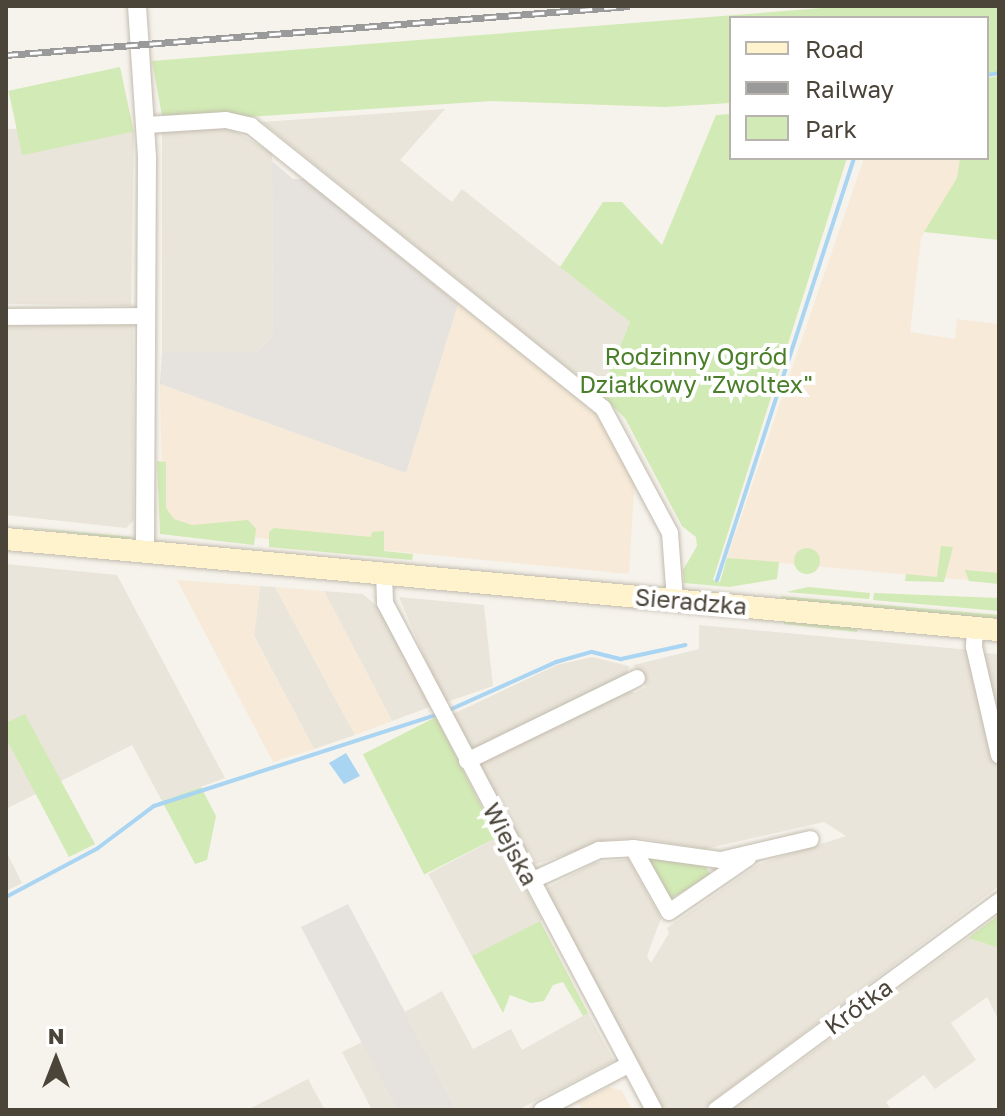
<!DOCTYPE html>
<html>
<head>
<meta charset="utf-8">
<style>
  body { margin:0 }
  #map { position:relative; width:1005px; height:1116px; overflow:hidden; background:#f6f3ec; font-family:"Golos Text",sans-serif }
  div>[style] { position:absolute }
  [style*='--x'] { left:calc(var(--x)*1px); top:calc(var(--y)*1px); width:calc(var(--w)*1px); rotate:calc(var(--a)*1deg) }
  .residential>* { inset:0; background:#eae5da; transform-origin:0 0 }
  .commercial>* { inset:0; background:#f7ead8 }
  .industrial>* { inset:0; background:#e6e2dd }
  .green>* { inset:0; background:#d2eab5; transform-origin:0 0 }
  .round { border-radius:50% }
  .water>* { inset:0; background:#a9d4f2 }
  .stream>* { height:4px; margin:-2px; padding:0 2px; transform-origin:2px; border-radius:2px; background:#a9d4f2 }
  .roads { filter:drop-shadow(0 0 2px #c2bbae) drop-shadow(0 0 2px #c2bbae) }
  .minor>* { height:16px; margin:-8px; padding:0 8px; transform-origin:8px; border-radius:8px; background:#fff }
  .tertiary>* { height:18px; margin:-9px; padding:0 9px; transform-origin:9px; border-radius:9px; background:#fff }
  .secondary>* { height:22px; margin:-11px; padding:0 11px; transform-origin:11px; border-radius:11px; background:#fff3cd }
  .rail>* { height:7px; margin-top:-3.5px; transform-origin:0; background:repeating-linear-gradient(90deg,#fff 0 12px,#9a9a9a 0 24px); box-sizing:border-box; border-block:2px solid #9a9a9a }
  span { translate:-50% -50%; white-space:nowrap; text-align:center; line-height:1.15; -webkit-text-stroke:8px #fff; paint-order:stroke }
  .park-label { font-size:24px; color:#4a7f2a }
  .street-label { font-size:24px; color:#4b4439 }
  .frame { position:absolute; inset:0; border:8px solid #4b4439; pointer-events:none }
  .legend { position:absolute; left:729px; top:16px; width:260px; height:144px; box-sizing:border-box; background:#fff; border:2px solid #b7b4b0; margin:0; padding:10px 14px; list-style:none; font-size:24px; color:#4b4439 }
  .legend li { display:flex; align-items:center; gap:16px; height:40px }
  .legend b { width:40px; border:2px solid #b7b4b0 }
  .north { position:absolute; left:16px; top:1020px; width:80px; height:80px; -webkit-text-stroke:6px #fff; paint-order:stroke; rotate:0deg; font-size:22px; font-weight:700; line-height:32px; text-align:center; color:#4b4439 }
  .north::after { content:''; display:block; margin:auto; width:28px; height:36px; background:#4b4439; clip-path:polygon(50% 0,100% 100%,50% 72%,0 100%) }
</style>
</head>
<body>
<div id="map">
  <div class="residential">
    <i style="clip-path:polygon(445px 109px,400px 160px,452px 202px,462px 189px,630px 322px,600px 394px,262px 122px)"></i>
    <i style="clip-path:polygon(227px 126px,272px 153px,273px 336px,257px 352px,162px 352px,162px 132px)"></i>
    <i style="left:134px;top:131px;width:175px;height:128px;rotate:91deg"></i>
    <i style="clip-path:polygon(133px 323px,134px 520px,126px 528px,6px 515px,6px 325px)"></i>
    <i style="clip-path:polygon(6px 564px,117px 575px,225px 778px,162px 801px,132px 745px,6px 809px)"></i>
    <i style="clip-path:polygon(260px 586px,275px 587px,355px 735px,314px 749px,254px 636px)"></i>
    <i style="clip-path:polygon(324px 591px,363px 594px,382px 611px,430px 707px,392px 721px)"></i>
    <i style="clip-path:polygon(399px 597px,484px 605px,493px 686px,444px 703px)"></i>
    <i style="clip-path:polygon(699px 625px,970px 650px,990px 757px,999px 762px,999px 886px,701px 1110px,664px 1110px,545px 889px,594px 863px,628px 859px,661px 918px,647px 956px,651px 963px,669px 933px,667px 928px,759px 864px,846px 836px,824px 822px,705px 849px,639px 838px,610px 840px,536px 864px,528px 858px,477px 762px,623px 689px,635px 693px,646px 687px,634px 665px,699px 649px)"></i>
    <i style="clip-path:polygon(982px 653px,999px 654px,999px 732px)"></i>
    <i style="clip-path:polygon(592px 657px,629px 666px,626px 677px,471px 750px,453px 714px,557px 665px)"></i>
    <i style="left:498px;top:837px;width:94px;height:79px;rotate:62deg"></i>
    <i style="clip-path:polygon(6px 851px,22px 883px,6px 891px)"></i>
    <i style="clip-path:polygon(968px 938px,999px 948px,999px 1021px,987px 997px,951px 1023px,976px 1060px,935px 1089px,924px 1075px,886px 1102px,891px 1110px,734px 1110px)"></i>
    <i style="clip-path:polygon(442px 991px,473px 1049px,511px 1029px,522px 1050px,588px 1013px,614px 1061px,518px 1110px,456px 1110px,405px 1012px)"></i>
    <i style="clip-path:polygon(362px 1042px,397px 1110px,372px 1110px,342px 1052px)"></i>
    <i style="clip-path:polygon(308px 1079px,325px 1110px,247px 1110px)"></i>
  </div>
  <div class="commercial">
    <i style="clip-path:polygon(864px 158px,960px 158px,957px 178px,921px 238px,910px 332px,955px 339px,957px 319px,997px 324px,999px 309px,999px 583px,727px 558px)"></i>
    <i style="clip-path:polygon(458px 304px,605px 421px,635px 477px,629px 574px,163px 529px,160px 384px,406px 473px)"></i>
    <i style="clip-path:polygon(177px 580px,260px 586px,254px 637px,314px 749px,273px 762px)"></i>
    <i style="clip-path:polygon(275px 587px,324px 591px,392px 721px,355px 735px)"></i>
    <i style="clip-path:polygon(609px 1087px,622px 1091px,632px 1110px,582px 1110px,578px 1102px)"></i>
  </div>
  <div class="industrial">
    <i style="clip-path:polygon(272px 161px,293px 179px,304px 179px,458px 304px,406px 473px,160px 384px,162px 352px,257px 352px,273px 336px)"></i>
    <i style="clip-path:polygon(348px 904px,405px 1012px,456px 1110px,397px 1110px,301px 927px)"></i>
  </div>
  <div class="green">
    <i style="clip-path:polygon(848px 6px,999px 6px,999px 73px,987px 75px,987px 18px,731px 18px,731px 103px,664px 107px,492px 101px,245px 117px,162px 116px,152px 61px)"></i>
    <i style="left:120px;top:67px;width:66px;height:114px;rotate:78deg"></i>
    <i style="clip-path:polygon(999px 76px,999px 240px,924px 232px,957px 178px,960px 158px,987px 158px,987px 78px)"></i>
    <i style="clip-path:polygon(731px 114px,731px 158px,847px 158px,713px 580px,720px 582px,727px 558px,779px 562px,777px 579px,729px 587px,684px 583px,683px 570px,697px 546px,696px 537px,682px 526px,625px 418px,600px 394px,630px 322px,560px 267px,603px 202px,622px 202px,662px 245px,716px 115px)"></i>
    <i style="clip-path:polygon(157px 461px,166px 462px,166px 508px,174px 519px,192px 525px,248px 520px,256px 529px,254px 545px,160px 534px)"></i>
    <i style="clip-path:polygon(12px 526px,133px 537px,126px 539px)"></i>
    <i style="clip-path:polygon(274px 528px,371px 537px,372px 532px,384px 531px,384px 551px,413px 554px,412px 560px,269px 547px,269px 532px)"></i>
    <i style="clip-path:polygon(941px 546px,953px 547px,944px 582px,905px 581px,906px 574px,937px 577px)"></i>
    <i class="round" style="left:794px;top:548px;width:26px;height:26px"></i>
    <i style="clip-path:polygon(965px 570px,999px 573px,999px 584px,969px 581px)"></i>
    <i style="clip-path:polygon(808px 587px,870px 593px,869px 599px,786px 592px)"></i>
    <i style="clip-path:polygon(874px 593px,999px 598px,999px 611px,873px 600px)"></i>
    <i style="left:781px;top:596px;width:219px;height:6px;rotate:5deg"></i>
    <i style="clip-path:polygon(784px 620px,858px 626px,857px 632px,784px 624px)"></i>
    <i style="clip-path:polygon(25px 714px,95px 844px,69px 857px,6px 738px,6px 723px)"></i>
    <i style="left:436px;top:717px;width:135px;height:82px;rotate:63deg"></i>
    <i style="clip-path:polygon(201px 787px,216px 816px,207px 860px,195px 864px,162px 801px)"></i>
    <i style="clip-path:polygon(648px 857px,706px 867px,711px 875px,670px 899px)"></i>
    <i style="clip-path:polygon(999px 915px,999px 948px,968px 938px)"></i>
    <i style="clip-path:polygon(540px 921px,588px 1013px,583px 1016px,563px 982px,553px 985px,544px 1001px,531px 1003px,510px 995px,503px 1013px,472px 956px)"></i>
  </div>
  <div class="water">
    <i style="clip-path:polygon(346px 753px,360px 776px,344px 784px,329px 763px)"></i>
  </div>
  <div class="stream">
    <i style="--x:987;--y:75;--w:12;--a:-9"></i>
    <i style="--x:717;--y:580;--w:444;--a:-72"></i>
    <i style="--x:447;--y:711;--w:120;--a:-24.2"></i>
    <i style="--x:556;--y:662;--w:37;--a:-16"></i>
    <i style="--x:592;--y:652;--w:30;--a:14"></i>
    <i style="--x:621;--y:659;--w:66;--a:-12.3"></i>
    <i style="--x:6;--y:897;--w:104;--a:-28"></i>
    <i style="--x:98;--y:848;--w:70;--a:-36.9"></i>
    <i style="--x:154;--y:806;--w:295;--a:-17.9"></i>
  </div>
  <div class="roads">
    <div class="minor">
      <i style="--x:147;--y:125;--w:79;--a:-3.6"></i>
      <i style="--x:226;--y:120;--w:26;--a:13"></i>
      <i style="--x:251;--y:126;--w:451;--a:38.7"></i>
      <i style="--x:603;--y:408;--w:142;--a:61.8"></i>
      <i style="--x:670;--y:533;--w:67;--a:85.7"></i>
      <i style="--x:6;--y:317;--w:140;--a:-0.4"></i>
      <i style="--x:384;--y:573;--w:30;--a:88"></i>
      <i style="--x:385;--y:603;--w:574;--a:62.05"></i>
      <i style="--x:975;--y:627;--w:20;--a:93"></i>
      <i style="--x:974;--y:647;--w:111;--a:77"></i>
      <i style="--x:467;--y:761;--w:189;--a:-26"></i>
      <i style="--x:633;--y:848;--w:73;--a:60.6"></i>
      <i style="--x:669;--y:912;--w:96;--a:-34.4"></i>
      <i style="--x:531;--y:881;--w:75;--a:-24.5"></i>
      <i style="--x:599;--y:850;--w:34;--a:-3"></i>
      <i style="--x:633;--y:848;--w:89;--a:7.8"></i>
      <i style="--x:721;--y:860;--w:92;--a:-13.1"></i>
      <i style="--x:542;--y:1110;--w:97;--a:-27.6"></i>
      <i style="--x:716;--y:1110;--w:352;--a:-36.4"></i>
    </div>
    <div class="tertiary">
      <i style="--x:137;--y:6;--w:152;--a:86.2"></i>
      <i style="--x:147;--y:158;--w:393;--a:90.3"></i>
    </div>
    <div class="secondary">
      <i style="--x:6;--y:539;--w:997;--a:5.24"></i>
    </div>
  </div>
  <div class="rail">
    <i style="--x:6;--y:55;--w:626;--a:-4.49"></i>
  </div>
  <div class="park-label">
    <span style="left:696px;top:370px">Rodzinny Ogród<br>Działkowy "Zwoltex"</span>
  </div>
  <div class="street-label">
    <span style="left:691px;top:601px;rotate:5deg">Sieradzka</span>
    <span style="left:511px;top:844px;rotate:62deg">Wiejska</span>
    <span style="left:858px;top:1006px;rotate:-36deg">Krótka</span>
  </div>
  <div class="frame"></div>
  <ul class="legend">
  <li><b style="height:10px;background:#fff3cd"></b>Road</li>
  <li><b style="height:10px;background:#9a9a9a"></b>Railway</li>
  <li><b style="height:22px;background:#d2eab5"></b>Park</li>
  </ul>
  <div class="north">N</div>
</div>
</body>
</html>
